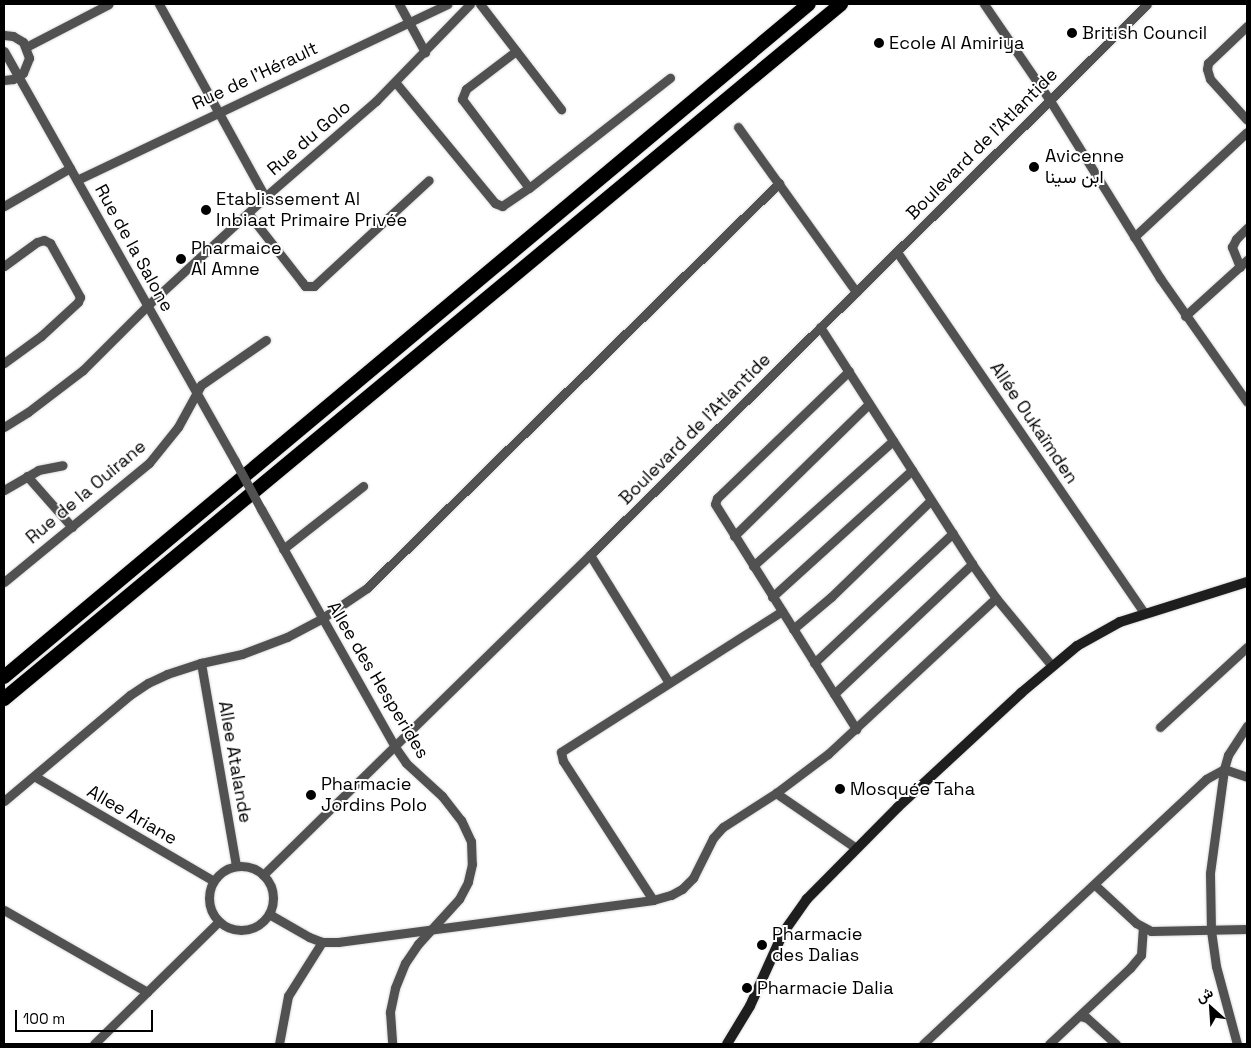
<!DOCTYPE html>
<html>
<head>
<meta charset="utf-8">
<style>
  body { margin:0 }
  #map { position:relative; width:1251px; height:1048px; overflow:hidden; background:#fff; font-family:"Space Grotesk",Vazirmatn,sans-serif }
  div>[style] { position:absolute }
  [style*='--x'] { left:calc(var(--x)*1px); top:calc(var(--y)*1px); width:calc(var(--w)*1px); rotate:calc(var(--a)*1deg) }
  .roads { filter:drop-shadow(0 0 1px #dbdbdb) drop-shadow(0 0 1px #dbdbdb) }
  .minor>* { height:9px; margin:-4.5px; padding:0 4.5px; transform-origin:4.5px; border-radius:4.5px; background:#515151 }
  .minor>.ring { margin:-4.5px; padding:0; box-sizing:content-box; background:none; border:9px solid #515151; border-radius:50% }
  .secondary>* { height:10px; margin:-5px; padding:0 5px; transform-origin:5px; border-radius:5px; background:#1e1e1e }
  .trunk>* { height:14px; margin:-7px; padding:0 7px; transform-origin:7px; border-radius:7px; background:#000 }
  .minor-bridge>* { height:9px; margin:-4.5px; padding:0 4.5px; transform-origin:4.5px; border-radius:4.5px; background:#515151 }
  .dots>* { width:14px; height:14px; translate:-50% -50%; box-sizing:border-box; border:2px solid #fff; border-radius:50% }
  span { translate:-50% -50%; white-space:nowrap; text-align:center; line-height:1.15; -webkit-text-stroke:4px #fff; paint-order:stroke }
  .poi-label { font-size:18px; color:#000 }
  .left { translate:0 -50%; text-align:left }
  .street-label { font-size:18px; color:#000 }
  .frame { position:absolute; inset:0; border:5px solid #000; pointer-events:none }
  .north { position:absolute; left:1186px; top:983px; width:50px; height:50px; -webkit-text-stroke:4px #fff; paint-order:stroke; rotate:334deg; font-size:14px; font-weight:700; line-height:20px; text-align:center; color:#000 }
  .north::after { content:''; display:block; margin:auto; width:18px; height:22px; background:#000; clip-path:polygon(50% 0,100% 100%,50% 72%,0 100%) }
  .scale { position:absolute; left:15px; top:1010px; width:138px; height:22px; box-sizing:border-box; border:2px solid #000; border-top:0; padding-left:6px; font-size:15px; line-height:18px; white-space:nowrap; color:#000; -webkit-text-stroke:4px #fff; paint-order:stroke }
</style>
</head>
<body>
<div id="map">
  <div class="roads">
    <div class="minor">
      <i style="--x:159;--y:4;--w:220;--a:61.2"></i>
      <i style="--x:399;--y:4;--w:55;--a:61.6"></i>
      <i style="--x:480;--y:4;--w:133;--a:52.4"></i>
      <i style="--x:984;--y:4;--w:115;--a:55.6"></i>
      <i style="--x:1049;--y:99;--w:211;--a:58.2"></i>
      <i style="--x:1160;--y:278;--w:151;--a:54.9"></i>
      <i style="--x:1247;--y:26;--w:54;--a:136.5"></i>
      <i style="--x:1208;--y:63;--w:6;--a:99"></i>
      <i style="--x:1207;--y:69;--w:10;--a:73"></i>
      <i style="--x:1210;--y:79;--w:55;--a:47.9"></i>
      <i style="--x:4;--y:35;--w:9;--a:6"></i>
      <i style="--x:13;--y:36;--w:12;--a:31"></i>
      <i style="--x:23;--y:42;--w:17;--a:69"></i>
      <i style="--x:29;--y:58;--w:16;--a:112"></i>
      <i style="--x:23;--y:73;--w:12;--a:149"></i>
      <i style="--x:13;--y:79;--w:9;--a:174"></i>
      <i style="--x:26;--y:47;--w:93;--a:-27.4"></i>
      <i style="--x:4;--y:51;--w:471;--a:60.6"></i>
      <i style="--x:516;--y:51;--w:63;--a:142.8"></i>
      <i style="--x:466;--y:89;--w:11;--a:112"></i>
      <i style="--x:462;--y:99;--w:111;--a:53"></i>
      <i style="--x:396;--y:83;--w:156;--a:50.5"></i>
      <i style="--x:495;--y:203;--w:8;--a:23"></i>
      <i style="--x:502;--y:206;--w:32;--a:-34"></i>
      <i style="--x:529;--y:188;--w:179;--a:-38"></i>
      <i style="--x:738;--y:127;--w:203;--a:54.4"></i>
      <i style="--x:77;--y:180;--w:410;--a:-25.4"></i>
      <i style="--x:4;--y:206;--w:76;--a:-29.9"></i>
      <i style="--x:248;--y:213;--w:88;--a:52"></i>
      <i style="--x:302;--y:282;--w:5;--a:53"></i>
      <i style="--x:305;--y:286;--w:9;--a:0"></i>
      <i style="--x:314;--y:286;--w:156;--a:-42.7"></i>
      <i style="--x:1134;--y:237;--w:154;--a:-42.9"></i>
      <i style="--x:897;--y:252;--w:437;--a:55.6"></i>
      <i style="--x:4;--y:266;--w:41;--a:-36"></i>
      <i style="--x:37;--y:242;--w:7;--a:-16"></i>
      <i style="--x:44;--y:240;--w:7;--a:27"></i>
      <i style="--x:50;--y:243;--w:62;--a:60.9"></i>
      <i style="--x:80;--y:297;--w:5;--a:112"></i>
      <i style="--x:78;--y:302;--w:50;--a:137.4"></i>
      <i style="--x:41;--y:336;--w:46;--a:143.9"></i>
      <i style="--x:1240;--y:267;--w:22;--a:-112"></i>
      <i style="--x:1232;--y:247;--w:9;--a:-63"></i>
      <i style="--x:1236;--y:239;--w:16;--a:-45"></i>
      <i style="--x:1185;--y:316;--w:84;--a:-42.1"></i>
      <i style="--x:820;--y:327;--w:282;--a:57.3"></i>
      <i style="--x:972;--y:564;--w:42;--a:54.8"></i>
      <i style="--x:996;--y:598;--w:88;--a:50.5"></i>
      <i style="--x:849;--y:371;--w:183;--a:136.1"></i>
      <i style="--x:717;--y:498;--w:6;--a:108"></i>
      <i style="--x:715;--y:504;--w:266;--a:57.9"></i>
      <i style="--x:4;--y:427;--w:28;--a:-32"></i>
      <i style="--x:28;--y:412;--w:69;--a:-37.4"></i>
      <i style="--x:83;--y:370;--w:91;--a:-45"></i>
      <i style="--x:147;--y:306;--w:161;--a:-42.7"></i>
      <i style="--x:265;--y:197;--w:147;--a:-40.9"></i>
      <i style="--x:376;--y:101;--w:135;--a:-45.9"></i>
      <i style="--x:27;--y:476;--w:68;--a:48.6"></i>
      <i style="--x:4;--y:490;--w:39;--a:-30"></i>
      <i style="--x:38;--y:470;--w:25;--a:-11"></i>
      <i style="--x:261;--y:509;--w:273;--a:60.6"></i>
      <i style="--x:395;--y:747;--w:19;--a:55"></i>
      <i style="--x:406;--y:763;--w:49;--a:42.5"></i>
      <i style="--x:442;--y:796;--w:31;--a:52"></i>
      <i style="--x:461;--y:820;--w:23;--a:65"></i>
      <i style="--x:471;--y:841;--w:23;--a:88"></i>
      <i style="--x:472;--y:864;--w:18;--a:103"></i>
      <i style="--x:468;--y:882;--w:19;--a:118"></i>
      <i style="--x:459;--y:899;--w:61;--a:132.3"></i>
      <i style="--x:418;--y:944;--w:23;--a:124"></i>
      <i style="--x:405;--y:963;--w:27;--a:112"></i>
      <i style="--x:395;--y:988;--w:25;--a:102"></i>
      <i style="--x:390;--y:1012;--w:32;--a:86"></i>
      <i style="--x:734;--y:536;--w:189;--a:-44.4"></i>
      <i style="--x:283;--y:549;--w:102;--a:-38.2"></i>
      <i style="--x:590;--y:555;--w:150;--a:58.3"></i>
      <i style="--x:753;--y:566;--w:188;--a:-41.8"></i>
      <i style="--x:4;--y:582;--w:188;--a:-39.4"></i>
      <i style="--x:149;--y:463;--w:46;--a:-51.1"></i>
      <i style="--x:178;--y:427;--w:48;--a:-61.3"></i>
      <i style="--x:201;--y:385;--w:79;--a:-34.7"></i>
      <i style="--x:772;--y:597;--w:189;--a:-42.2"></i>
      <i style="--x:793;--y:629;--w:50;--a:-40.1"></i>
      <i style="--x:831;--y:597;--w:139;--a:-44.1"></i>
      <i style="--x:201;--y:663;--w:206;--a:80.2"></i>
      <i style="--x:814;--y:663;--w:190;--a:-43.1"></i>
      <i style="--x:834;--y:694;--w:190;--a:-43.3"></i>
      <i style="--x:1160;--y:727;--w:118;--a:-42.6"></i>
      <i style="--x:34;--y:776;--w:208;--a:30.3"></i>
      <i style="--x:776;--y:793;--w:97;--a:34.5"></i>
      <i style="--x:4;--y:801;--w:165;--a:-40.1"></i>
      <i style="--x:130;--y:695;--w:22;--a:-34"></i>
      <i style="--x:148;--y:683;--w:21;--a:-25"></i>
      <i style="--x:167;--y:674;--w:36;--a:-18"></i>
      <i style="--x:201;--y:663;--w:42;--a:-12.4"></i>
      <i style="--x:242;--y:654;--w:48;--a:-20.7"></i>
      <i style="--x:287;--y:637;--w:38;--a:-28"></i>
      <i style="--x:321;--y:619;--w:55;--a:-34"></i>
      <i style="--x:367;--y:588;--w:578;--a:-44.51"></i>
      <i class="ring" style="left:209px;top:866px;width:55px;height:55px"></i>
      <i style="--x:263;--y:875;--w:458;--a:-44.4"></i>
      <i style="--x:590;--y:555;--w:783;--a:-44.69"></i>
      <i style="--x:1095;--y:885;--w:56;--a:42.8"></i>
      <i style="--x:1136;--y:923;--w:17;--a:28"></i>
      <i style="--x:1151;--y:931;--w:96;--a:-1.2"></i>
      <i style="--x:653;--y:900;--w:166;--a:-122.9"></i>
      <i style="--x:563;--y:761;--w:9;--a:-103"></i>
      <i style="--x:561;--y:752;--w:262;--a:-32.5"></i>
      <i style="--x:4;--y:910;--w:165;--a:29.8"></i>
      <i style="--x:269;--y:914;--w:46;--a:29.9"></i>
      <i style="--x:309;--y:937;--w:14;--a:21"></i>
      <i style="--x:322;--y:942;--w:16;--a:0"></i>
      <i style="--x:338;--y:942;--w:318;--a:-7.6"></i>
      <i style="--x:653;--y:900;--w:19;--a:-16"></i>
      <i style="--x:671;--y:895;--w:13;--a:-29"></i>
      <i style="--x:682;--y:889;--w:16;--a:-45"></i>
      <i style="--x:693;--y:878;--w:45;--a:-63.4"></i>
      <i style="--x:713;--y:838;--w:15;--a:-48"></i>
      <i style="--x:723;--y:827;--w:63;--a:-32.7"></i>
      <i style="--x:776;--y:793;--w:65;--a:-36.9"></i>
      <i style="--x:828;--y:754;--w:229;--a:-42.9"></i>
      <i style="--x:1080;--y:1016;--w:7;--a:16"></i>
      <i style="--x:1087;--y:1018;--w:39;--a:42"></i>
      <i style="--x:94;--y:1044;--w:175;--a:-44.5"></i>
      <i style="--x:279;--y:1044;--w:49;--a:-79.4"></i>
      <i style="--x:288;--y:996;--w:64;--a:-57.8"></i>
      <i style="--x:923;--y:1044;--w:388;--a:-43.1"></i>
      <i style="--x:1206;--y:779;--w:21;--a:-29"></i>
      <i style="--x:1224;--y:769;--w:24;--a:19"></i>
      <i style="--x:1049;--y:1044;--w:111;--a:-43.2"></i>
      <i style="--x:1130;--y:968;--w:17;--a:-50"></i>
      <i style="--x:1141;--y:955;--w:27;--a:-86"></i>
      <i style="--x:1237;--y:1044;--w:81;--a:-105.1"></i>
      <i style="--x:1216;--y:966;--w:35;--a:-98"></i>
      <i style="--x:1211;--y:931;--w:58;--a:-91"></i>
      <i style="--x:1210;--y:873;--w:105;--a:-82.3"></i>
      <i style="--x:1224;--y:769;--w:15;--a:-74"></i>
      <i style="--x:1228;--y:755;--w:35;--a:-57"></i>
    </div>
    <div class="secondary">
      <i style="--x:727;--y:1044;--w:44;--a:-58.8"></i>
      <i style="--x:750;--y:1006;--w:80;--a:-65.7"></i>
      <i style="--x:783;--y:933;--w:42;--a:-54.8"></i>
      <i style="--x:807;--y:899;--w:129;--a:-45.3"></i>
      <i style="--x:898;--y:807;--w:168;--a:-42.8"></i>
      <i style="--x:1021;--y:693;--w:73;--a:-40"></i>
      <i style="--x:1077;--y:646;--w:49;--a:-29.2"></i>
      <i style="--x:1120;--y:622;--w:133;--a:-17.5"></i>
    </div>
    <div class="trunk">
      <i style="--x:4;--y:677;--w:1049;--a:-39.9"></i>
      <i style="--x:4;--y:699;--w:1088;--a:-39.7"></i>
    </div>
  </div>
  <div class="minor-bridge">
    <i style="--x:235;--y:461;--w:55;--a:61.6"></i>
  </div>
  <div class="dots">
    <i style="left:1072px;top:33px;background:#000"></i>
    <i style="left:879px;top:43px;background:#000"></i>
    <i style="left:1034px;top:167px;background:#000"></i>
    <i style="left:206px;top:210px;background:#000"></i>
    <i style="left:181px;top:259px;background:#000"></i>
    <i style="left:840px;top:789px;background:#000"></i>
    <i style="left:311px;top:795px;background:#000"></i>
    <i style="left:762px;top:945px;background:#000"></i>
    <i style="left:747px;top:988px;background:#000"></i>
  </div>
  <div class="poi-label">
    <span class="left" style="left:1082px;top:33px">British Council</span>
    <span class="left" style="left:889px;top:43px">Ecole Al Amiriya</span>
    <span class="left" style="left:1045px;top:167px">Avicenne<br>ابن سينا</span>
    <span class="left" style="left:216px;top:210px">Etablissement Al<br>Inbiaat Primaire Privée</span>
    <span class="left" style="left:191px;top:259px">Pharmaice<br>Al Amne</span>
    <span class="left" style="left:321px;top:795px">Pharmacie<br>Jordins Polo</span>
    <span class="left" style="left:850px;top:789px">Mosquée Taha</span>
    <span class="left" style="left:772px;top:945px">Pharmacie<br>des Dalias</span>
    <span class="left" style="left:757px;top:988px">Pharmacie Dalia</span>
  </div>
  <div class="street-label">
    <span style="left:255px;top:76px;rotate:-25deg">Rue de l'Hérault</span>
    <span style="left:309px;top:138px;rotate:-41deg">Rue du Golo</span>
    <span style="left:982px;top:144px;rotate:-45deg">Boulevard de l'Atlantide</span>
    <span style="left:134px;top:248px;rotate:61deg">Rue de la Salone</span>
    <span style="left:1034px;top:423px;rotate:56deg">Allée Oukaïmden</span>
    <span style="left:695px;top:429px;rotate:-45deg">Boulevard de l'Atlantide</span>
    <span style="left:86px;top:492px;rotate:-40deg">Rue de la Ouirane</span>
    <span style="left:378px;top:680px;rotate:59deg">Allee des Hesperides</span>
    <span style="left:235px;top:762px;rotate:80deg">Allee Atalande</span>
    <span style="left:132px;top:815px;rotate:30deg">Allee Ariane</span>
  </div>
  <div class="frame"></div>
  <div class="north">ش</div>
  <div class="scale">100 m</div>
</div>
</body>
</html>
